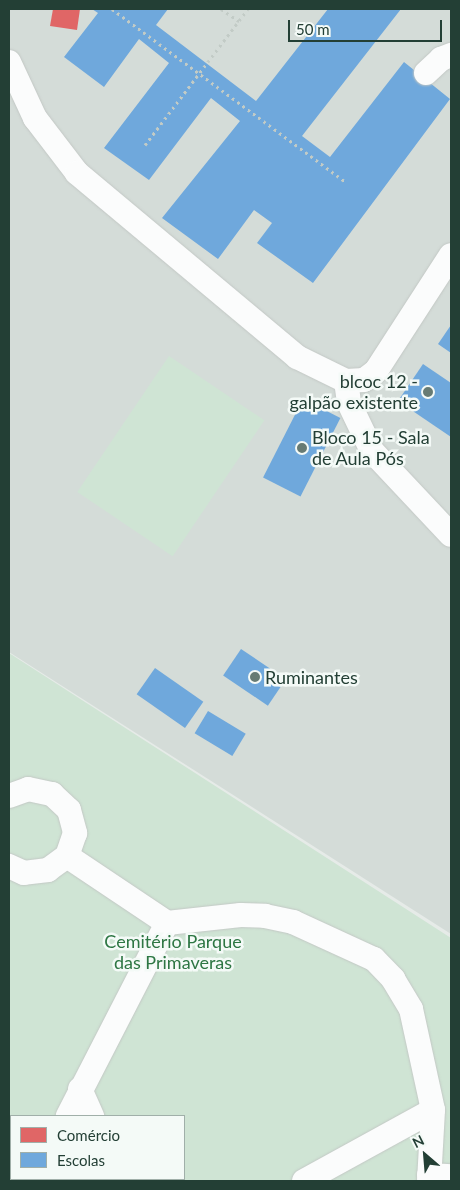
<!DOCTYPE html>
<html>
<head>
<meta charset="utf-8">
<style>
  body { margin:0 }
  #map { position:relative; width:460px; height:1190px; overflow:hidden; background:#e6ebe8; font-family:Lato,sans-serif }
  div>[style] { position:absolute }
  [style*='--x'] { left:calc(var(--x)*1px); top:calc(var(--y)*1px); width:calc(var(--w)*1px); rotate:calc(var(--a)*1deg) }
  .built>* { inset:0; background:#d4dcd8 }
  .green>* { inset:0; background:#cfe4d4; transform-origin:0 0 }
  .shops>* { inset:0; background:#e06666 }
  .schools>* { inset:0; background:#6fa8dc; transform-origin:0 0 }
  .path>* { height:3px; margin-top:-1.5px; transform-origin:0; background:repeating-linear-gradient(90deg,#c2cbc6 0 2.5px,transparent 0 6.5px) }
  .roads { filter:drop-shadow(0 0 1px #c3c8c5) drop-shadow(0 0 1px #c3c8c5) }
  .minor>* { height:24px; margin:-12px; padding:0 12px; transform-origin:12px; border-radius:12px; background:#fbfcfc }
  .dots>* { width:14px; height:14px; translate:-50% -50%; box-sizing:border-box; border:2px solid #f4faf7; border-radius:50% }
  span { translate:-50% -50%; white-space:nowrap; text-align:center; line-height:1.15; -webkit-text-stroke:5px #f4faf7; paint-order:stroke }
  .poi-label { font-size:18px; color:#233f35 }
  .right { translate:-100% -50%; text-align:right }
  .left { translate:0 -50%; text-align:left }
  .park-label { font-size:18px; color:#2d7643 }
  .frame { position:absolute; inset:0; border:10px solid #233f35; pointer-events:none }
  .legend { position:absolute; left:10px; top:1115px; width:175px; height:65px; box-sizing:border-box; background:#f4faf7; border:1px solid #a0afa9; margin:0; padding:6px 9px; list-style:none; font-size:15px; color:#233f35 }
  .legend li { display:flex; align-items:center; gap:10px; height:25px }
  .legend b { width:25px; border:1px solid #a0afa9 }
  .north { position:absolute; left:400px; top:1130px; width:50px; height:50px; -webkit-text-stroke:4px #f4faf7; paint-order:stroke; rotate:333deg; font-size:14px; font-weight:700; line-height:20px; text-align:center; color:#233f35 }
  .north::after { content:''; display:block; margin:auto; width:18px; height:22px; background:#233f35; clip-path:polygon(50% 0,100% 100%,50% 72%,0 100%) }
  .scale { position:absolute; left:288px; top:20px; width:154px; height:22px; box-sizing:border-box; border:2px solid #233f35; border-top:0; padding-left:6px; font-size:15px; line-height:18px; white-space:nowrap; color:#233f35; -webkit-text-stroke:4px #f4faf7; paint-order:stroke }
</style>
</head>
<body>
<div id="map">
  <div class="built">
    <i style="clip-path:polygon(9px 9px,451px 9px,451px 934px,9px 652px)"></i>
  </div>
  <div class="green">
    <i style="left:169px;top:356px;width:115px;height:164px;rotate:34deg"></i>
    <i style="clip-path:polygon(evenodd,9px 653px,451px 938px,451px 1181px,9px 1181px,9px 653px,11px 1116px,184px 1116px,184px 1179px,11px 1179px,11px 1116px)"></i>
  </div>
  <div class="shops">
    <i style="clip-path:polygon(53px 9px,80px 9px,77px 30px,50px 26px)"></i>
  </div>
  <div class="schools">
    <i style="clip-path:polygon(92px 9px,168px 9px,156px 25px,256px 101px,328px 9px,401px 9px,302px 136px,330px 157px,404px 62px,450px 99px,313px 283px,257px 243px,272px 223px,254px 210px,218px 259px,162px 218px,240px 121px,211px 98px,149px 180px,104px 148px,169px 63px,139px 39px,104px 87px,64px 57px,98px 13px)"></i>
    <i style="clip-path:polygon(451px 325px,451px 353px,438px 344px)"></i>
    <i style="clip-path:polygon(423px 364px,451px 383px,451px 437px,398px 401px)"></i>
    <i style="left:303px;top:399px;width:42px;height:88px;rotate:27deg"></i>
    <i style="left:241px;top:649px;width:54px;height:32px;rotate:34deg"></i>
    <i style="left:155px;top:668px;width:59px;height:32px;rotate:35deg"></i>
    <i style="left:208px;top:711px;width:44px;height:26px;rotate:31deg"></i>
  </div>
  <div class="path">
    <i style="--x:112;--y:9;--w:292;--a:36.5"></i>
    <i style="--x:221;--y:9;--w:22;--a:34"></i>
    <i style="--x:145;--y:145;--w:171;--a:-52.9"></i>
  </div>
  <div class="roads">
    <div class="minor">
      <i style="--x:9;--y:62;--w:62;--a:65.1"></i>
      <i style="--x:35;--y:118;--w:69;--a:52.6"></i>
      <i style="--x:77;--y:173;--w:287;--a:39.9"></i>
      <i style="--x:297;--y:357;--w:55;--a:26.1"></i>
      <i style="--x:346;--y:381;--w:18;--a:-3"></i>
      <i style="--x:364;--y:380;--w:15;--a:-37"></i>
      <i style="--x:376;--y:371;--w:138;--a:-57.1"></i>
      <i style="--x:426;--y:73;--w:21;--a:-43"></i>
      <i style="--x:441;--y:59;--w:11;--a:-22"></i>
      <i style="--x:346;--y:381;--w:22;--a:82"></i>
      <i style="--x:349;--y:403;--w:53;--a:64.4"></i>
      <i style="--x:372;--y:451;--w:115;--a:46.8"></i>
      <i style="--x:9;--y:796;--w:20;--a:-20"></i>
      <i style="--x:28;--y:789;--w:25;--a:12"></i>
      <i style="--x:52;--y:794;--w:23;--a:43"></i>
      <i style="--x:69;--y:810;--w:24;--a:75"></i>
      <i style="--x:75;--y:833;--w:24;--a:109"></i>
      <i style="--x:67;--y:856;--w:24;--a:144"></i>
      <i style="--x:48;--y:870;--w:24;--a:173"></i>
      <i style="--x:24;--y:873;--w:17;--a:-155"></i>
      <i style="--x:67;--y:856;--w:120;--a:33.8"></i>
      <i style="--x:167;--y:923;--w:217;--a:117.2"></i>
      <i style="--x:167;--y:923;--w:74;--a:-6.2"></i>
      <i style="--x:241;--y:915;--w:24;--a:2"></i>
      <i style="--x:265;--y:916;--w:29;--a:12"></i>
      <i style="--x:293;--y:922;--w:89;--a:24.6"></i>
      <i style="--x:374;--y:959;--w:28;--a:46"></i>
      <i style="--x:393;--y:979;--w:35;--a:59"></i>
      <i style="--x:411;--y:1009;--w:103;--a:77.7"></i>
      <i style="--x:433;--y:1110;--w:71;--a:93.2"></i>
      <i style="--x:80;--y:1089;--w:30;--a:66"></i>
      <i style="--x:429;--y:1175;--w:22;--a:3"></i>
      <i style="--x:152;--y:1179;--w:10;--a:11"></i>
      <i style="--x:39;--y:1181;--w:2;--a:-63"></i>
      <i style="--x:304;--y:1181;--w:147;--a:-28.8"></i>
    </div>
  </div>
  <div class="dots">
    <i style="left:428px;top:392px;background:#677b74"></i>
    <i style="left:302px;top:448px;background:#677b74"></i>
    <i style="left:255px;top:677px;background:#677b74"></i>
  </div>
  <div class="poi-label">
    <span class="right" style="left:418px;top:392px">blcoc 12 -<br>galpão existente</span>
    <span class="left" style="left:312px;top:448px">Bloco 15 - Sala<br>de Aula Pós</span>
    <span class="left" style="left:265px;top:677px">Ruminantes</span>
  </div>
  <div class="park-label">
    <span style="left:173px;top:952px">Cemitério Parque<br>das Primaveras</span>
  </div>
  <div class="frame"></div>
  <ul class="legend">
  <li><b style="height:14px;background:#e06666"></b>Comércio</li>
  <li><b style="height:14px;background:#6fa8dc"></b>Escolas</li>
  </ul>
  <div class="north">N</div>
  <div class="scale">50 m</div>
</div>
</body>
</html>
